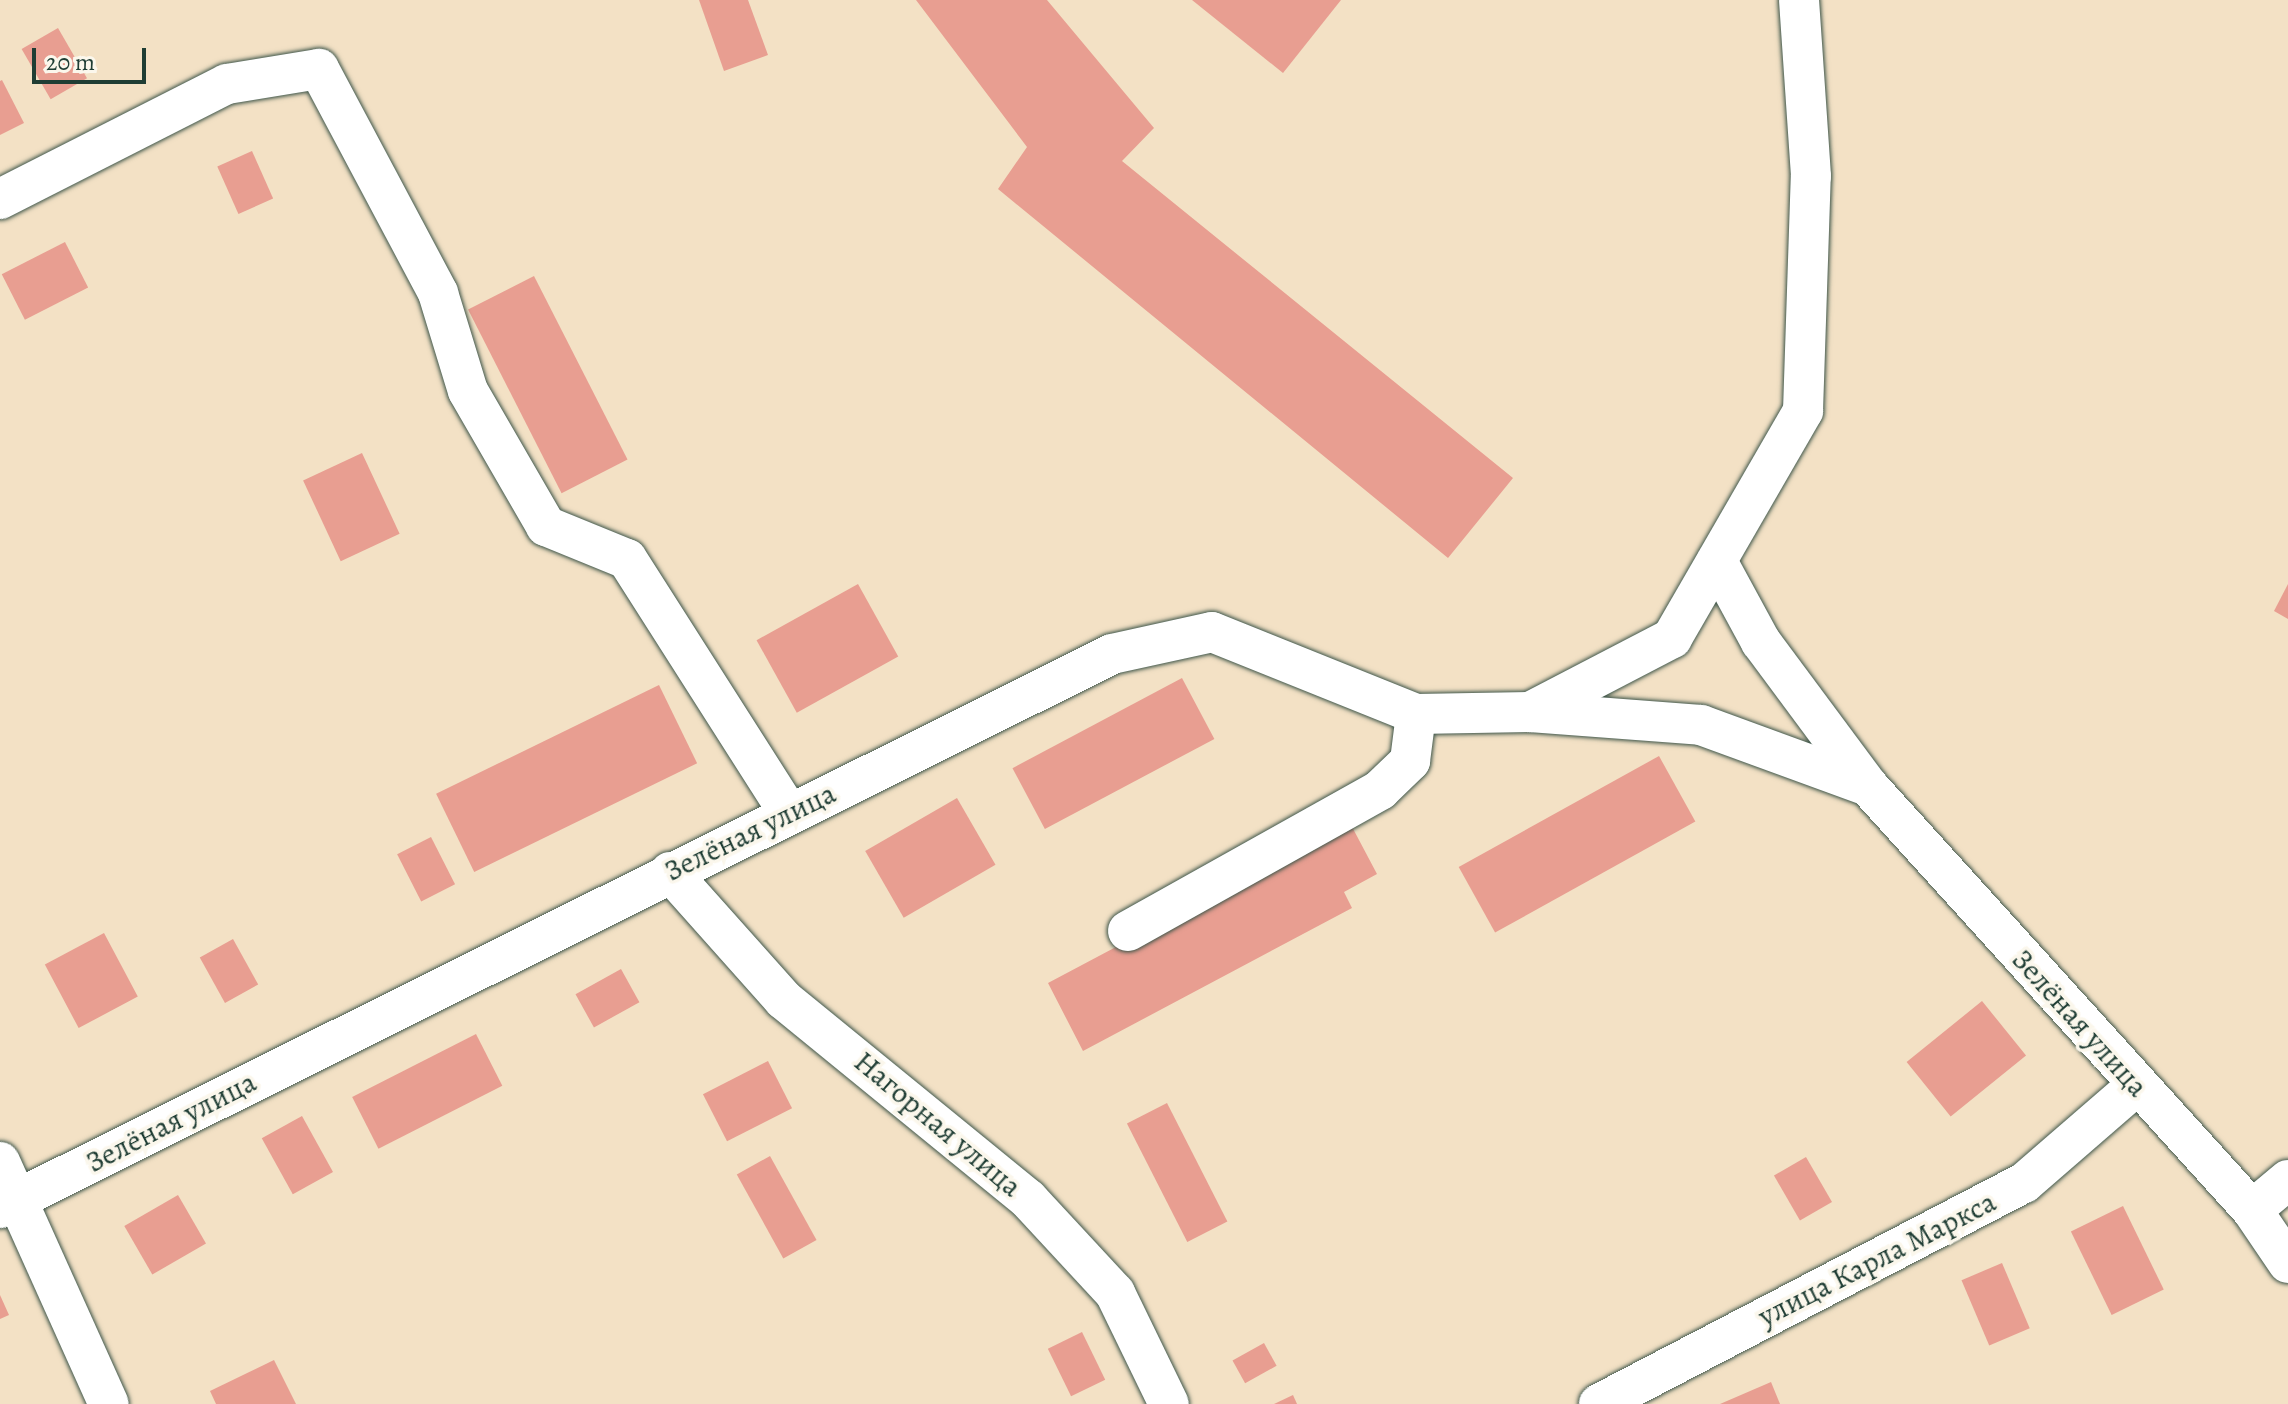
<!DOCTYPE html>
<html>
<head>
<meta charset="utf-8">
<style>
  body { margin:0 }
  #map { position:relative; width:2288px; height:1404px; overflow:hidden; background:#f3e1c5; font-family:Alegreya,serif }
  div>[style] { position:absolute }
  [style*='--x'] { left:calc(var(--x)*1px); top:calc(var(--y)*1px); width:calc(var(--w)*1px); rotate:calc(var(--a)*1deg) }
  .building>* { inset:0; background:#e89e91; transform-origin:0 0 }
  .roads { filter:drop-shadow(0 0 2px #3f564a) drop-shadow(0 0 2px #3f564a) }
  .minor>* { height:40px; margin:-20px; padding:0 20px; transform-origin:20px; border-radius:20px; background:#fff }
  span { translate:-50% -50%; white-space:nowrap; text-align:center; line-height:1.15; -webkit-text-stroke:7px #fbf7ec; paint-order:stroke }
  .street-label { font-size:30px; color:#1f3d34 }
  .scale { position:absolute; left:32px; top:48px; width:114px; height:36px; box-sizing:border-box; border:4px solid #1f3d34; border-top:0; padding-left:10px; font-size:24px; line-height:28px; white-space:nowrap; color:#1f3d34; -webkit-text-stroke:6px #fbf7ec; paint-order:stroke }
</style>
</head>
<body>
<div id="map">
  <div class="building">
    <i style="clip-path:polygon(699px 0,748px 0,768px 55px,724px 71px)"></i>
    <i style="clip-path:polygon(916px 0,1047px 0,1154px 128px,1122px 161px,1513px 478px,1448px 558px,998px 189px,1027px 147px)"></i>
    <i style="clip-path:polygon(1192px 0,1341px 0,1283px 73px)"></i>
    <i style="left:58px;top:28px;width:58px;height:42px;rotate:60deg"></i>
    <i style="clip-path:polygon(2px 80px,24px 123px,0 135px,0 81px)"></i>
    <i style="left:252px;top:151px;width:52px;height:38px;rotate:66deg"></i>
    <i style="left:65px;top:242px;width:51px;height:71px;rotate:63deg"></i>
    <i style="left:534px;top:276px;width:206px;height:74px;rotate:63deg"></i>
    <i style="left:362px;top:453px;width:89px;height:65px;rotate:65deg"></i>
    <i style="left:858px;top:584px;width:83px;height:116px;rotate:61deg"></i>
    <i style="clip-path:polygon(2288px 584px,2288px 619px,2274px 611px)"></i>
    <i style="left:1182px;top:678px;width:69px;height:192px;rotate:62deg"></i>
    <i style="left:659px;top:685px;width:87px;height:248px;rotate:64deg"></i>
    <i style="left:1659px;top:756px;width:75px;height:229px;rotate:61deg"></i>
    <i style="left:957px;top:798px;width:77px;height:106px;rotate:60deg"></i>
    <i style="clip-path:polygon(1350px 823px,1377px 874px,1344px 892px,1352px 908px,1083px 1051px,1048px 983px)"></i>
    <i style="left:431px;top:837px;width:53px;height:38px;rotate:63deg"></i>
    <i style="left:104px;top:933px;width:72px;height:67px;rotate:62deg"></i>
    <i style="left:233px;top:939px;width:52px;height:38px;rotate:61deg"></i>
    <i style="left:621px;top:969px;width:38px;height:52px;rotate:61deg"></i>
    <i style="left:1982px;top:1001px;width:70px;height:97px;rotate:51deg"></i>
    <i style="left:476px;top:1034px;width:58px;height:139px;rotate:63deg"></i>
    <i style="left:768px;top:1061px;width:53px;height:73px;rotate:63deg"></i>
    <i style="left:1167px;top:1103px;width:133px;height:45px;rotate:63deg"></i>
    <i style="left:302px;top:1116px;width:64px;height:46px;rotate:61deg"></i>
    <i style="left:770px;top:1156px;width:96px;height:38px;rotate:61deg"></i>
    <i style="left:1806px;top:1157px;width:52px;height:37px;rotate:60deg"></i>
    <i style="left:178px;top:1195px;width:56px;height:62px;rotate:60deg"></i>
    <i style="left:2123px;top:1206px;width:93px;height:58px;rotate:64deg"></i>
    <i style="left:2002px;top:1263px;width:71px;height:44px;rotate:67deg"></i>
    <i style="clip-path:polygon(0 1295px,9px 1315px,0 1319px)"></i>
    <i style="left:1082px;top:1332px;width:53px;height:38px;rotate:64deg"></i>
    <i style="left:1264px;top:1343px;width:26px;height:36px;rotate:61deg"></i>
    <i style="clip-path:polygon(274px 1360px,296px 1404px,216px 1404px,210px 1391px)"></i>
    <i style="clip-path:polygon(1771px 1382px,1780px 1404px,1720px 1404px)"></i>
    <i style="clip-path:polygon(1293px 1395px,1297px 1404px,1274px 1404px)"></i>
  </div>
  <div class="roads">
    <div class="minor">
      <i style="--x:0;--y:199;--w:254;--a:-26.9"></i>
      <i style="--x:227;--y:84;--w:93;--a:-9.3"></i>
      <i style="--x:319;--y:69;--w:254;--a:62"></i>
      <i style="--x:438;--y:293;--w:102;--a:73"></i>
      <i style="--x:468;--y:391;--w:156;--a:60"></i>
      <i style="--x:546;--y:526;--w:87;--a:22.2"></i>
      <i style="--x:627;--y:559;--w:301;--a:57.5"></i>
      <i style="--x:1717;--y:561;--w:92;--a:61.5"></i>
      <i style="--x:1761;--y:642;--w:179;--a:53.4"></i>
      <i style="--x:1868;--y:786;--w:572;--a:47.83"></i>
      <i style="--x:2252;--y:1210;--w:64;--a:55.8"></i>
      <i style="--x:1530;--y:712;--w:160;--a:-27.5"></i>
      <i style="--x:1672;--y:638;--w:262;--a:-60"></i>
      <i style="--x:1803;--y:411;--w:235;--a:-88.1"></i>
      <i style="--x:1811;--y:176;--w:176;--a:-93.9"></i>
      <i style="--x:670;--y:872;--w:171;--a:48.3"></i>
      <i style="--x:784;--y:1000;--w:315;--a:39.2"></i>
      <i style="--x:1028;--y:1199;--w:128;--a:47.2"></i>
      <i style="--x:1115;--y:1293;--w:123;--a:64.1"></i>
      <i style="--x:1128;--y:931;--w:289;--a:-29.2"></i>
      <i style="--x:1380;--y:790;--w:42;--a:-44"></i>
      <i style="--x:1410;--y:761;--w:47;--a:-82.7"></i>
      <i style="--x:0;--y:1162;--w:265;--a:65.8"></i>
      <i style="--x:0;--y:1208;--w:1242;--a:-26.48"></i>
      <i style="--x:1112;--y:654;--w:102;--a:-12.4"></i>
      <i style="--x:1212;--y:632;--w:220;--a:21.9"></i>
      <i style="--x:1416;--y:714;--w:114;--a:-1"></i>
      <i style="--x:1530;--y:712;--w:171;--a:4.3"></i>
      <i style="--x:1701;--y:725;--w:178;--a:20.1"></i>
      <i style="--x:2252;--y:1210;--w:47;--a:-39.8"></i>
      <i style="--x:1599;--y:1404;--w:479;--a:-27.5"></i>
      <i style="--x:2024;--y:1183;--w:148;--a:-40.9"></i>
    </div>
  </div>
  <div class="street-label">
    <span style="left:750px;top:832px;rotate:-26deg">Зелёная улица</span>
    <span style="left:2080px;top:1023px;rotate:48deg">Зелёная улица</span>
    <span style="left:171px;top:1122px;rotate:-27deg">Зелёная улица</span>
    <span style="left:938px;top:1124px;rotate:40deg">Нагорная улица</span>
    <span style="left:1877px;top:1259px;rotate:-27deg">улица Карла Маркса</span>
  </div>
  <div class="scale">20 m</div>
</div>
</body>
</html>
